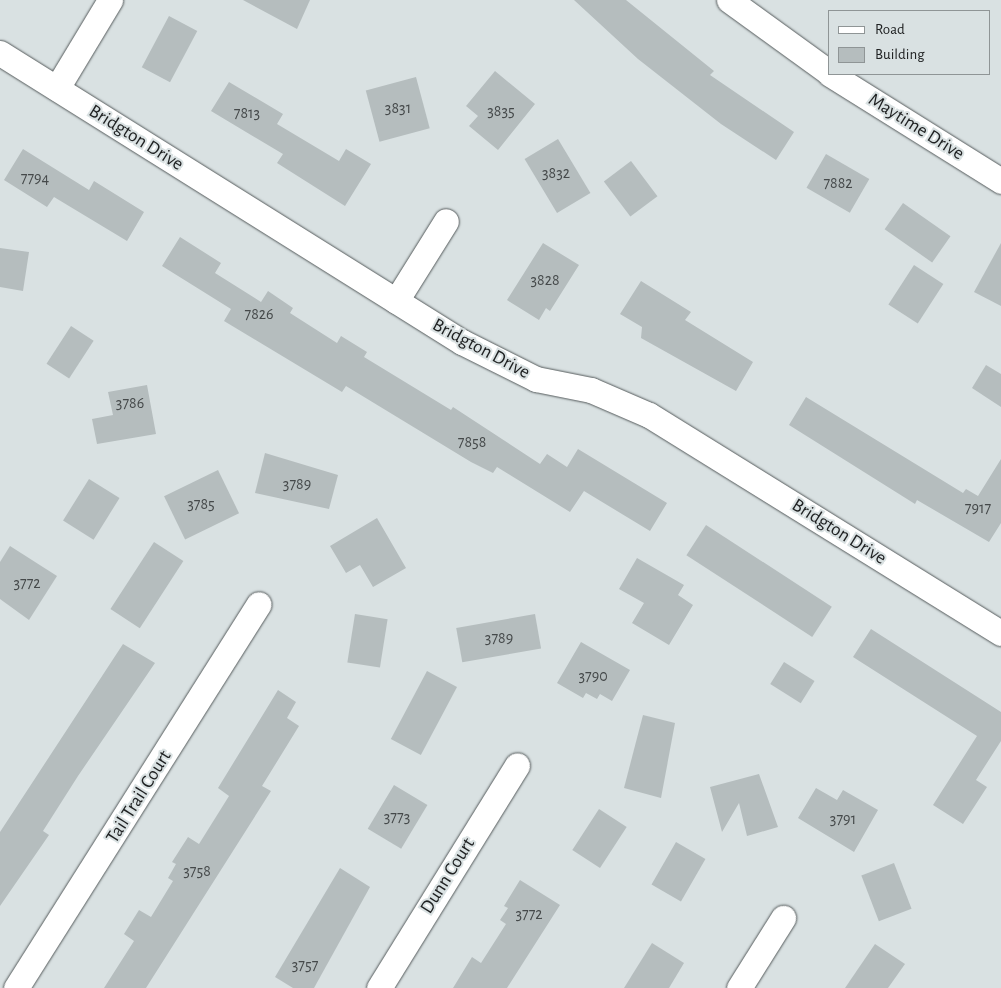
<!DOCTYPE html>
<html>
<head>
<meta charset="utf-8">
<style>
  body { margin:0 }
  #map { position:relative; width:1001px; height:988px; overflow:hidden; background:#d9e1e2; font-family:"Alegreya Sans",sans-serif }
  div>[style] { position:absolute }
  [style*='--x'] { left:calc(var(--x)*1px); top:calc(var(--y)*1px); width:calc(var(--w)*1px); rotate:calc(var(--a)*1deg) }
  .building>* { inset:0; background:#b5bdbe; transform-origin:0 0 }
  .roads { filter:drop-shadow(0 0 1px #555b5c) drop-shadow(0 0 1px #555b5c) }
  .minor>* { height:25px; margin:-12.5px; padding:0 12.5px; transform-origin:12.5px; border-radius:12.5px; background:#fff }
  span { translate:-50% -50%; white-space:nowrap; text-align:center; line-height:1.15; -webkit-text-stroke:4px #d9e1e2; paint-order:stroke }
  .number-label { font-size:16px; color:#45494a }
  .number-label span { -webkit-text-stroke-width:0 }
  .street-label { font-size:19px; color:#202223 }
  .legend { position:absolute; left:828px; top:10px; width:162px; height:65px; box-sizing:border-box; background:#d9e1e2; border:1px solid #8f9596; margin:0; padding:6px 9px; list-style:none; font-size:15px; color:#202223 }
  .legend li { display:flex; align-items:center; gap:10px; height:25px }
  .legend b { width:25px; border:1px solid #8f9596 }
</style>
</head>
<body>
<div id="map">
  <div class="building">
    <i style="clip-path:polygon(243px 0,310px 0,297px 29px)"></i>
    <i style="clip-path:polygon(574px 0,626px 0,714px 71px,710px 75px,794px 132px,776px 160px,721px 124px,638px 59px)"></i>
    <i style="left:169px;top:16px;width:32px;height:58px;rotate:28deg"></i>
    <i style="clip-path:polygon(495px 71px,535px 104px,498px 150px,469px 126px,478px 116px,466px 106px)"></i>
    <i style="left:416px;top:77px;width:53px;height:52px;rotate:75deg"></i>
    <i style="clip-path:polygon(229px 82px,283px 114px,277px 124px,339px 161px,346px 149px,371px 164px,345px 206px,277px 163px,283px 154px,211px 111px)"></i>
    <i style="left:558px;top:139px;width:63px;height:39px;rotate:59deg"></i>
    <i style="clip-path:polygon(23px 149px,89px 190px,94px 181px,144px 212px,127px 241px,54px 197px,47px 207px,4px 180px)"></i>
    <i style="left:826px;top:154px;width:50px;height:39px;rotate:30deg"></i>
    <i style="left:631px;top:161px;width:44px;height:34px;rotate:53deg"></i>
    <i style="left:903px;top:203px;width:58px;height:32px;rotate:35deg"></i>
    <i style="clip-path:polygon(180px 237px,221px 263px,215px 273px,261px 302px,268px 291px,293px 308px,290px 313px,337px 343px,341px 336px,367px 352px,364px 357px,451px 410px,453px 407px,540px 464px,547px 454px,567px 467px,578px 449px,667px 503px,650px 531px,584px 491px,570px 512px,497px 467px,493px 473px,471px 462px,346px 386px,342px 392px,224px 321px,231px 309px,162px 266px)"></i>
    <i style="clip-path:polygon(543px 243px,579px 265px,550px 311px,546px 308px,539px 320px,507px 300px)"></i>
    <i style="clip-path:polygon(1001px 243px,1001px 306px,974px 292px)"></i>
    <i style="clip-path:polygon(0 248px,29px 252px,23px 291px,0 287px)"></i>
    <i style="left:914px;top:265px;width:35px;height:47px;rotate:33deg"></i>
    <i style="clip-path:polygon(641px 281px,691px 312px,685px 320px,753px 362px,736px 391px,641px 338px,642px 327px,620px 314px)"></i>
    <i style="left:71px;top:326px;width:27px;height:45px;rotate:33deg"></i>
    <i style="clip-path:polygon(986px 365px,1001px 374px,1001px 407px,972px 388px)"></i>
    <i style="clip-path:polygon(147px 385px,156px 434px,97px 444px,92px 419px,113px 415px,108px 392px)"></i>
    <i style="clip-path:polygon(806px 397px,963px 493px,966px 489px,978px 496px,1001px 459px,1001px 523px,989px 542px,917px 500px,915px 504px,789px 425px)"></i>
    <i style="clip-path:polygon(265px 453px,338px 475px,329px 509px,255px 493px)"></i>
    <i style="left:218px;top:470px;width:48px;height:60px;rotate:64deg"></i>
    <i style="left:89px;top:479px;width:36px;height:49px;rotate:32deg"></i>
    <i style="clip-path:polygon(377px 518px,406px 568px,373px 587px,360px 565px,346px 573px,330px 546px)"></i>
    <i style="left:706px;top:525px;width:150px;height:36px;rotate:33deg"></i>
    <i style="left:154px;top:542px;width:35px;height:80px;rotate:33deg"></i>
    <i style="clip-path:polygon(10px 546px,57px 576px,29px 620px,0 599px,0 562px)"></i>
    <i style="clip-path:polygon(637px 558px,684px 585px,678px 595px,693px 605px,669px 645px,632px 623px,644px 603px,619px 589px)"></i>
    <i style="left:355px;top:614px;width:33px;height:49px;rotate:9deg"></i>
    <i style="left:535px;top:614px;width:35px;height:80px;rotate:80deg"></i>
    <i style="clip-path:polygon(871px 629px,1001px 712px,1001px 741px,976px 780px,987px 787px,963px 824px,933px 805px,977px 736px,853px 657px)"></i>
    <i style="clip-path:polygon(581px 642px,630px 670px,612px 701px,600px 694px,597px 699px,586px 693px,583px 698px,557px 683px)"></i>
    <i style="clip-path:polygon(123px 644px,155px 663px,78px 776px,43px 831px,49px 835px,0 906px,0 832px)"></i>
    <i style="left:784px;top:662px;width:36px;height:26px;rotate:32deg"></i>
    <i style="left:427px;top:671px;width:34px;height:77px;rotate:28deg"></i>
    <i style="clip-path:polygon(278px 690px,296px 702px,287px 718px,299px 726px,262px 786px,271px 791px,146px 988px,104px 988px,134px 941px,124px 934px,139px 910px,151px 917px,173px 881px,168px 878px,176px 864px,172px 862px,188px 837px,199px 844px,229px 796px,218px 788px)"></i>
    <i style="clip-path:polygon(643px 715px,675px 723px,661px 798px,624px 788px)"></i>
    <i style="clip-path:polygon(759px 774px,778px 827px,747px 836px,739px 803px,722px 832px,710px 787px)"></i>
    <i style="left:394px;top:785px;width:39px;height:51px;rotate:31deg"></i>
    <i style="clip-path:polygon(816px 788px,837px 800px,843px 790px,878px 810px,854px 852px,798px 818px)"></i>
    <i style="left:599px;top:809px;width:33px;height:49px;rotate:33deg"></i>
    <i style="left:676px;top:842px;width:34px;height:49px;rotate:30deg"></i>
    <i style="left:894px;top:863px;width:49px;height:35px;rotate:69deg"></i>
    <i style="clip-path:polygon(340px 868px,370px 887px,314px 988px,293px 988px,275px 977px)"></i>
    <i style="clip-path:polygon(520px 880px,560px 905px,507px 988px,453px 988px,472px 957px,481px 963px,506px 924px,500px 920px,508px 908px,504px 906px)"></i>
    <i style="clip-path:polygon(652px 943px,684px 963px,669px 988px,624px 988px)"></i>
    <i style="clip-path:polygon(875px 944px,905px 964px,888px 988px,845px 988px)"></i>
  </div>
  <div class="roads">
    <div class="minor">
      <i style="--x:729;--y:0;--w:125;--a:35.9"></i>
      <i style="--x:0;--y:53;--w:545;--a:32.03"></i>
      <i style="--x:462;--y:342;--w:83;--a:26.6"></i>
      <i style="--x:536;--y:379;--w:56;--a:11.3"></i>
      <i style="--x:591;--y:390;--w:63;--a:23.3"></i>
      <i style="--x:649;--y:415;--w:414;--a:31.8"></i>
      <i style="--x:830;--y:74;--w:202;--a:32"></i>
      <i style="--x:57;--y:88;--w:103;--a:-58.9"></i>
      <i style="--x:396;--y:301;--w:94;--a:-58"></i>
      <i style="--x:16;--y:988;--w:454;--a:-57.7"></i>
      <i style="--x:379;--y:988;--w:262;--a:-58.2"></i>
      <i style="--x:739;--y:988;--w:83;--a:-57.8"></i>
    </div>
  </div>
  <div class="number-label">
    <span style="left:398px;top:108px">3831</span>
    <span style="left:501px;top:111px">3835</span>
    <span style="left:247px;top:113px">7813</span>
    <span style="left:556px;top:173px">3832</span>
    <span style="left:35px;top:178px">7794</span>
    <span style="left:838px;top:183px">7882</span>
    <span style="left:545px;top:280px">3828</span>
    <span style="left:259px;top:314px">7826</span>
    <span style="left:130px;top:403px">3786</span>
    <span style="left:472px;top:442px">7858</span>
    <span style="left:297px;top:484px">3789</span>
    <span style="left:201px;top:504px">3785</span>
    <span style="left:978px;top:508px">7917</span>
    <span style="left:27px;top:583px">3772</span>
    <span style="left:499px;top:638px">3789</span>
    <span style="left:593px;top:676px">3790</span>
    <span style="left:397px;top:817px">3773</span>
    <span style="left:843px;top:819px">3791</span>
    <span style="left:197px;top:871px">3758</span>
    <span style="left:529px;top:914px">3772</span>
    <span style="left:305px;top:965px">3757</span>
  </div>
  <div class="street-label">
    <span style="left:916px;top:127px;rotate:32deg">Maytime Drive</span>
    <span style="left:136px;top:138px;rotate:32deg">Bridgton Drive</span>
    <span style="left:481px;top:349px;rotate:28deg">Bridgton Drive</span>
    <span style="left:839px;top:532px;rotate:32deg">Bridgton Drive</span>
    <span style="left:139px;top:797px;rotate:-58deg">Tail Trail Court</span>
    <span style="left:448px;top:876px;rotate:-58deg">Dunn Court</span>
  </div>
  <ul class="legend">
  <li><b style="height:6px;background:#fff"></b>Road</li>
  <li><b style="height:14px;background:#b5bdbe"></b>Building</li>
  </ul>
</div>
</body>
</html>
